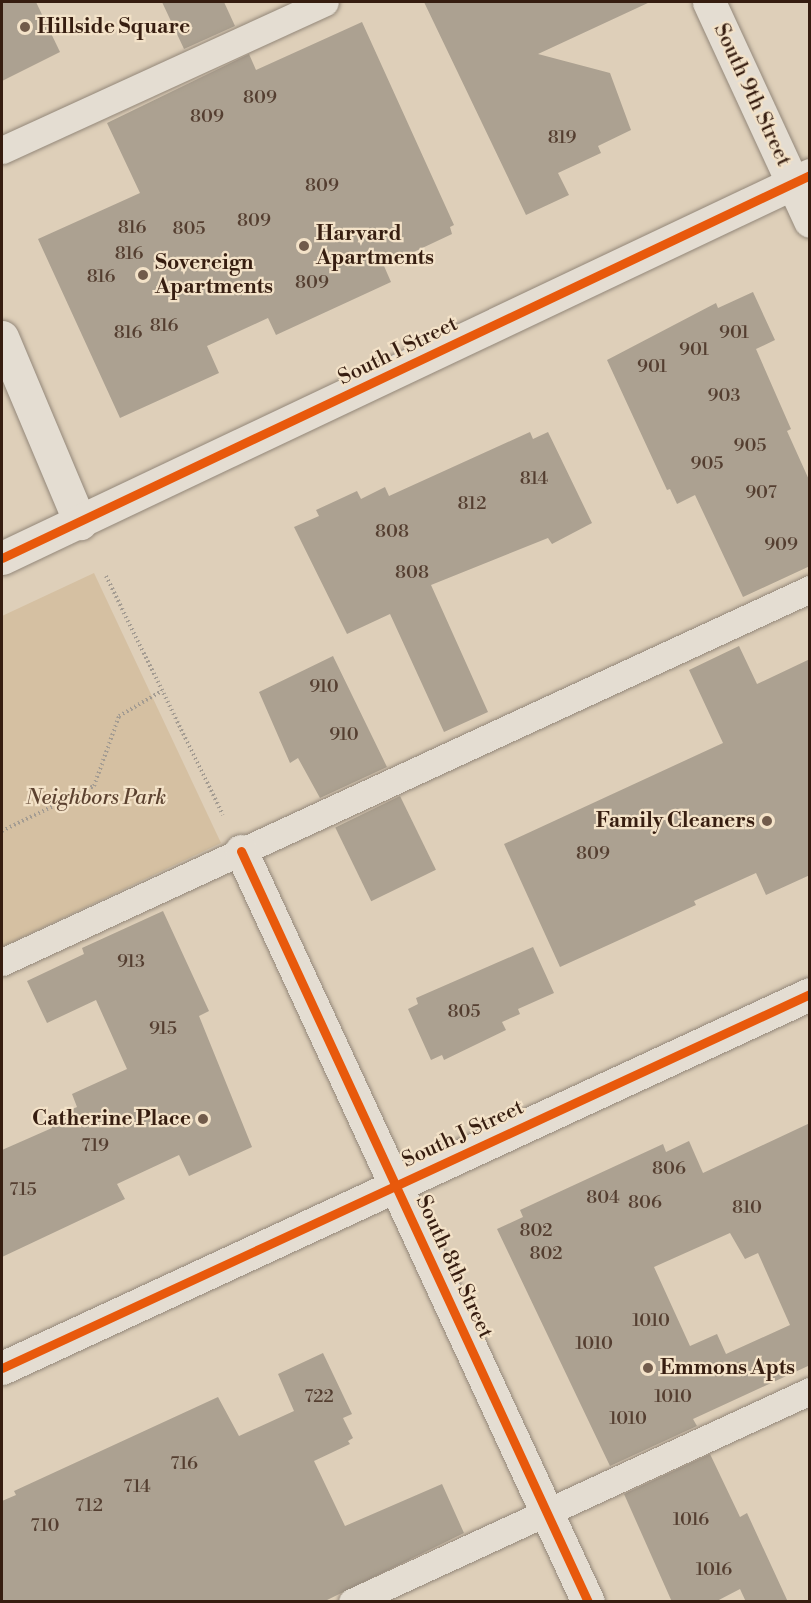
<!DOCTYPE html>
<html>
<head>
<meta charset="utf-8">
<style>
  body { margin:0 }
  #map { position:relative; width:811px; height:1603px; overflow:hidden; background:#decfb9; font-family:"Libre Bodoni",serif }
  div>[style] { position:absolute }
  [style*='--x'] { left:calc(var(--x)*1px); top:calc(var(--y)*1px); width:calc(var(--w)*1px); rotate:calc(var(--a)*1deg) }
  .green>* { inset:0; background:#d5c0a2 }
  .building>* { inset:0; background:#aca191; transform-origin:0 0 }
  .path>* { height:4px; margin-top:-2px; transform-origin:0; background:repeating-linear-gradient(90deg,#a49c92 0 1.5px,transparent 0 4.5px) }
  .roads { filter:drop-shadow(0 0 2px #938779) drop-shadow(0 0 2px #938779) }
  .service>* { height:27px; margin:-13.5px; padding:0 13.5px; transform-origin:13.5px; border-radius:13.5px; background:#e4ddd2 }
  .minor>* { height:33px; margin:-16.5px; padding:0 16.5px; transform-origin:16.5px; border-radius:16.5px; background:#e4ddd2 }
  .tertiary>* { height:33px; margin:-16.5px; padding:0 16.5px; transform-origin:16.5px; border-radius:16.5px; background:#e4ddd2 }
  .secondary>* { height:33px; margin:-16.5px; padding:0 16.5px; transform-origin:16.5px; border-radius:16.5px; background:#e4ddd2 }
  .cycleway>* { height:9px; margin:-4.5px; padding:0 4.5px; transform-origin:4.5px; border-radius:4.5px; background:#e8590c }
  .dots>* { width:16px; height:16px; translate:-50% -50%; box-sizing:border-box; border:3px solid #f3e2c8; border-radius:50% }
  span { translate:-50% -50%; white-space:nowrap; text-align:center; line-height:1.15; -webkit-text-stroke:4.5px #f3e2c8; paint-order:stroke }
  .number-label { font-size:18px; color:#543e30 }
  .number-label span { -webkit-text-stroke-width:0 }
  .poi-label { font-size:21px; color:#361d10; font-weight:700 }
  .left { translate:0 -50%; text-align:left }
  .right { translate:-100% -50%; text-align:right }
  .street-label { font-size:21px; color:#361d10 }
  .park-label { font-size:21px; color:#5c4230; font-style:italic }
  .frame { position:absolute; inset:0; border:3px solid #361d10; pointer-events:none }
</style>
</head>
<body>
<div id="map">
  <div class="green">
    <i style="clip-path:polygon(94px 573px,221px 843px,2px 947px,2px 616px)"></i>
  </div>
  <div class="building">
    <i style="clip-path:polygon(2px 2px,36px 2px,60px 52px,2px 81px)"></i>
    <i style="clip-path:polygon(162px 2px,224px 2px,235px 26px,184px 49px)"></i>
    <i style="clip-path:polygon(424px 2px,650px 2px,538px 54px,610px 73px,631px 130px,598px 146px,601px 153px,558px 173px,569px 195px,526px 215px)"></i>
    <i style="clip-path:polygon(362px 22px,454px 225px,450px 227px,452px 234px,384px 266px,391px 282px,276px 335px,268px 318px,207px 346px,219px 373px,120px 418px,38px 239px,140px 193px,107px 123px,249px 54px,256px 70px)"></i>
    <i style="clip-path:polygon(753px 292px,775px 340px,756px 349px,791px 429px,787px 431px,810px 482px,810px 566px,743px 597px,695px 495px,677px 504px,670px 489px,667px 490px,607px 360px,716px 303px,718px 308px)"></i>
    <i style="clip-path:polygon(530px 432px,533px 439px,548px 432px,592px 523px,552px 544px,548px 538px,431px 585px,488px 712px,444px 732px,390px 614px,347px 634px,294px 527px,319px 516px,316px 510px,357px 491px,361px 499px,385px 487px,389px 496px)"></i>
    <i style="clip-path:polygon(739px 646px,757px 684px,810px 659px,810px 875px,766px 895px,756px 873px,694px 901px,696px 905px,560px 967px,504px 844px,723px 743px,689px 670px)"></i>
    <i style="clip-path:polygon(333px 656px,387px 767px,320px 798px,298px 758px,290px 763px,259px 692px)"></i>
    <i style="left:400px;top:796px;width:82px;height:72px;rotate:64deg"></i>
    <i style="clip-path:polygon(163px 911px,209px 1011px,199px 1016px,252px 1147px,189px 1176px,179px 1155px,117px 1184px,125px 1199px,2px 1257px,2px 1150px,52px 1128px,48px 1120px,77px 1107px,72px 1094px,127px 1069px,96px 1000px,47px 1023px,27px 981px,84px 954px,82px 948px)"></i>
    <i style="clip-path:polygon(533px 947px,554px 993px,518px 1009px,520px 1014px,502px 1022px,506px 1030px,444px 1060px,442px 1055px,431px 1060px,408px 1009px,418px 1004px,416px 998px)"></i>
    <i style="clip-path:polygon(evenodd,810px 1123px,810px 1370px,808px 1366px,693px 1419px,697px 1426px,610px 1466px,497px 1229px,523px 1217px,520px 1210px,663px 1144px,666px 1152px,689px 1141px,703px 1173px,810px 1123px,730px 1233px,745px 1259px,758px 1253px,790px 1325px,726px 1354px,717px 1334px,690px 1346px,654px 1267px,730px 1233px)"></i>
    <i style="clip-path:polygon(323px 1353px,352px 1414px,343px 1418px,353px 1438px,348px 1441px,350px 1444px,314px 1461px,345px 1526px,442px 1484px,464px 1533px,323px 1602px,2px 1602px,2px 1501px,16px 1495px,14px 1491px,218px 1397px,239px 1436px,294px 1411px,278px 1374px)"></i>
    <i style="clip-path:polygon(710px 1454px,740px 1517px,747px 1513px,788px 1602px,746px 1602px,740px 1589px,715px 1602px,672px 1602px,624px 1494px)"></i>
  </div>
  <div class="path">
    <i style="--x:106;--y:576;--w:266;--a:63.9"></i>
    <i style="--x:2;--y:831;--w:102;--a:-26.1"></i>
    <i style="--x:94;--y:786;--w:74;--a:-70.3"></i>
    <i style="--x:119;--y:716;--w:50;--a:-30.2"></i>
  </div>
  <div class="roads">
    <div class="service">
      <i style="--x:2;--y:150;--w:355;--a:-24.6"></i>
      <i style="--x:2;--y:962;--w:890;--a:-24.78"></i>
      <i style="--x:352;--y:1602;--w:504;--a:-24.74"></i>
    </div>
    <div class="minor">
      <i style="--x:2;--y:337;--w:202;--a:67.2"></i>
      <i style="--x:2;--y:558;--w:894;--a:-25.36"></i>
      <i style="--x:241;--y:851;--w:827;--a:65.2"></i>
    </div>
    <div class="tertiary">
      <i style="--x:2;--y:1368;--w:890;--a:-24.84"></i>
    </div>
    <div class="secondary">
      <i style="--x:709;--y:2;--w:241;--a:65.2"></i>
    </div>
  </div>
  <div class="cycleway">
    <i style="--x:2;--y:558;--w:894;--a:-25.36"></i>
    <i style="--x:241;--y:851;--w:827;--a:65.2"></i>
    <i style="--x:2;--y:1368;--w:890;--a:-24.84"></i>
  </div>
  <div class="dots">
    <i style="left:25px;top:27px;background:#715b4b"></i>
    <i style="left:304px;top:246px;background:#715b4b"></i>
    <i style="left:143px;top:275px;background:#715b4b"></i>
    <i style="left:767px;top:821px;background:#715b4b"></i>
    <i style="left:203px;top:1119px;background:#715b4b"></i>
    <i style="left:648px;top:1368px;background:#715b4b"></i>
  </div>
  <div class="number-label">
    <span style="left:260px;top:98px">809</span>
    <span style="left:207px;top:117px">809</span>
    <span style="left:562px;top:138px">819</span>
    <span style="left:322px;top:186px">809</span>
    <span style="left:254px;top:221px">809</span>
    <span style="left:132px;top:228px">816</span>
    <span style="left:189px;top:229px">805</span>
    <span style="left:129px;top:254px">816</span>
    <span style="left:101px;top:277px">816</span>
    <span style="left:312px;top:283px">809</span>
    <span style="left:164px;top:326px">816</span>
    <span style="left:128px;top:333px">816</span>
    <span style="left:734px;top:333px">901</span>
    <span style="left:694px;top:350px">901</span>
    <span style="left:652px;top:367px">901</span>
    <span style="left:724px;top:396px">903</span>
    <span style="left:750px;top:446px">905</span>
    <span style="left:707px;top:464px">905</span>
    <span style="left:534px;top:479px">814</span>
    <span style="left:761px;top:493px">907</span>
    <span style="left:472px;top:504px">812</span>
    <span style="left:392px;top:532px">808</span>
    <span style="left:781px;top:545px">909</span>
    <span style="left:412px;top:573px">808</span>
    <span style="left:324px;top:687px">910</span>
    <span style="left:344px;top:735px">910</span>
    <span style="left:593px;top:854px">809</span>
    <span style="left:131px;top:962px">913</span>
    <span style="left:464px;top:1012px">805</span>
    <span style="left:163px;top:1029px">915</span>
    <span style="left:95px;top:1146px">719</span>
    <span style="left:669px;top:1169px">806</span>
    <span style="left:23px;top:1190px">715</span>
    <span style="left:603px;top:1198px">804</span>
    <span style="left:645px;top:1203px">806</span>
    <span style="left:747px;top:1208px">810</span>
    <span style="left:536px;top:1231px">802</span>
    <span style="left:546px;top:1254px">802</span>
    <span style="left:651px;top:1321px">1010</span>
    <span style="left:594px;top:1344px">1010</span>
    <span style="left:319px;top:1397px">722</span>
    <span style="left:673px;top:1397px">1010</span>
    <span style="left:628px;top:1419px">1010</span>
    <span style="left:184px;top:1464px">716</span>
    <span style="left:137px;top:1487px">714</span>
    <span style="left:89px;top:1506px">712</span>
    <span style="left:691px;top:1520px">1016</span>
    <span style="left:45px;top:1526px">710</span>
    <span style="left:714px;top:1570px">1016</span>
  </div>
  <div class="poi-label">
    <span class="left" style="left:37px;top:27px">Hillside Square</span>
    <span class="left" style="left:316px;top:246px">Harvard<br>Apartments</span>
    <span class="left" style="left:155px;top:275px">Sovereign<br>Apartments</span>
    <span class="right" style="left:755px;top:821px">Family Cleaners</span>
    <span class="right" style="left:191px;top:1119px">Catherine Place</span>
    <span class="left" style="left:660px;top:1368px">Emmons Apts</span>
  </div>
  <div class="street-label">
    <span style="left:752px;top:95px;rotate:65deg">South 9th Street</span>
    <span style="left:398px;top:351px;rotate:-26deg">South I Street</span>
    <span style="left:463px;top:1134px;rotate:-25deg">South J Street</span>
    <span style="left:454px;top:1267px;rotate:65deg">South 8th Street</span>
  </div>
  <div class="park-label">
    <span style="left:96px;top:798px">Neighbors Park</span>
  </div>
  <div class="frame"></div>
</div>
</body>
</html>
